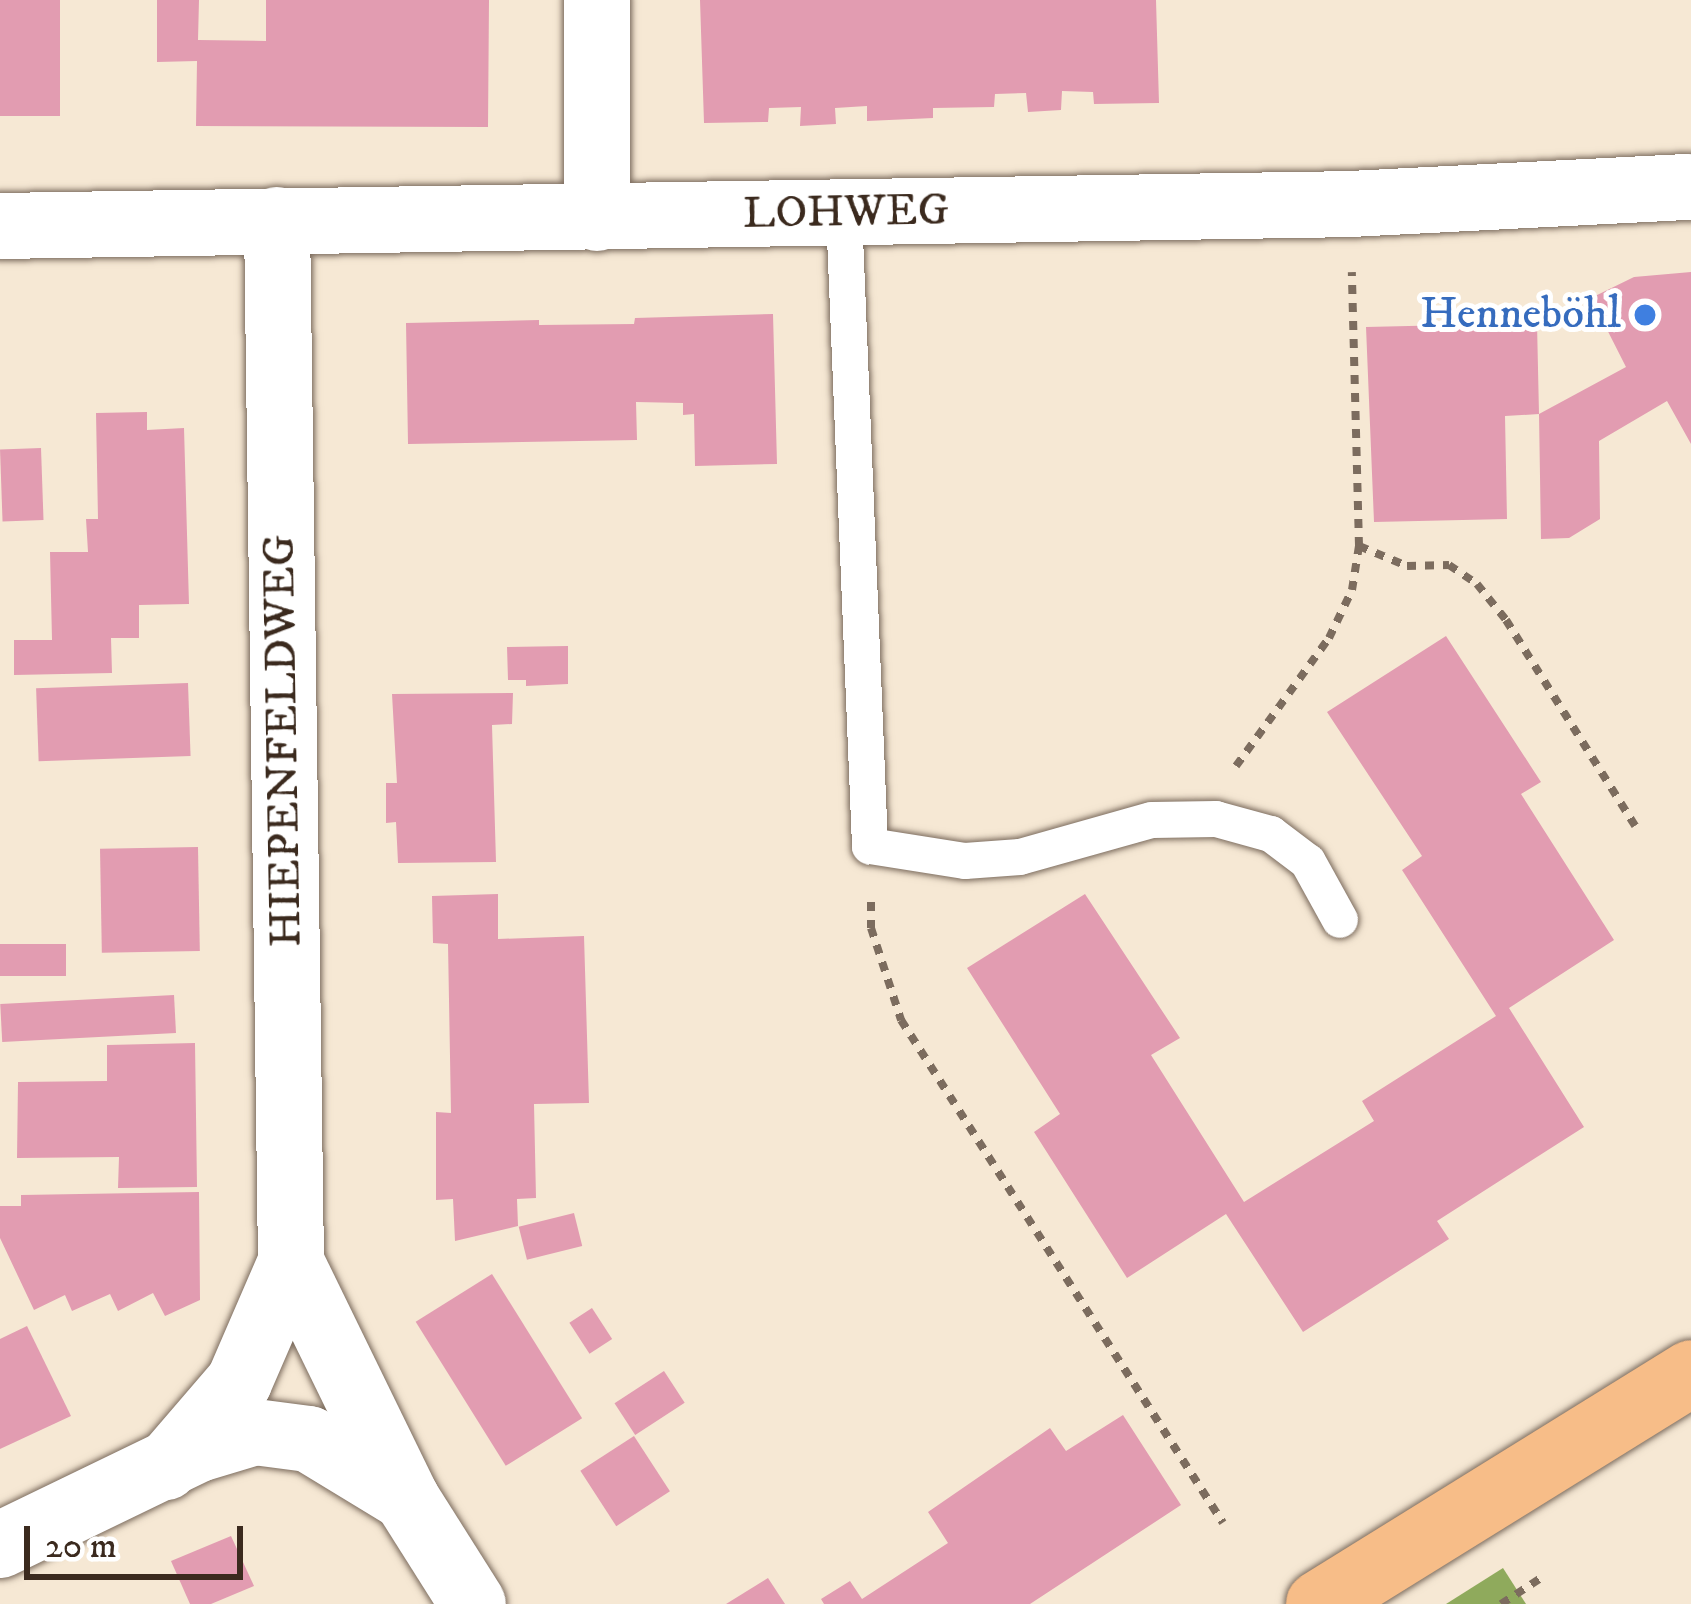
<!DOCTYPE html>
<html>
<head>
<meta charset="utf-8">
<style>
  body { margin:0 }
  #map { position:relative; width:1691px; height:1604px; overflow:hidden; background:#f6e8d4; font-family:"IM FELL DW Pica",serif }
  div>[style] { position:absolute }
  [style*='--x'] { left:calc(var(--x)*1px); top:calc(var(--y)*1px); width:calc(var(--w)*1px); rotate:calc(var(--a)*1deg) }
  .forest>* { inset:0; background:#8faa5c }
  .building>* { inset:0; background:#e29cb1; transform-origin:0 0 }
  .path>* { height:8px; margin-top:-4px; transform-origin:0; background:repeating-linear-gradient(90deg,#7c6c5e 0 9px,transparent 0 18px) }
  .roads { filter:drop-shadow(0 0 3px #7c6c5e) drop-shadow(0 0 3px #7c6c5e) }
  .lane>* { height:36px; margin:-18px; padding:0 18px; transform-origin:18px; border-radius:18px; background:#fff }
  .street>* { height:66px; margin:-33px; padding:0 33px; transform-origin:33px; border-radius:33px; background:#fff }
  .primary>* { height:66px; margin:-33px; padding:0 33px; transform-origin:33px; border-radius:33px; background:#f7bd88 }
  .dots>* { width:33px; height:33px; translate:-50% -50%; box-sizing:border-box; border:6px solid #fff; border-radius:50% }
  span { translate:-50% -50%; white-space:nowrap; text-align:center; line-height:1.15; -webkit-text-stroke:10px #fff; paint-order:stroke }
  .street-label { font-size:45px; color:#3b2a1e }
  .shop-label { font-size:45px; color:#366cbe }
  .right { translate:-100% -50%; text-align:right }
  .scale { position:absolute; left:24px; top:1526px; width:219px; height:54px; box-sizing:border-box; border:6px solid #3b2a1e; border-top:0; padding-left:15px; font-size:36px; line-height:42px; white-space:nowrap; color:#3b2a1e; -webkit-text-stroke:9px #fff; paint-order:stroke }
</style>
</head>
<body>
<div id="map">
  <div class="forest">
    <i style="clip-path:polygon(1503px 1568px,1526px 1604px,1446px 1604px)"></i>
  </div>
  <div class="building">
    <i style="left:0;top:0;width:60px;height:116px"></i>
    <i style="clip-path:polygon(157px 0,199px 0,198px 40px,266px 41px,266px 0,489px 0,488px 127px,196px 126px,197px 61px,157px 62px)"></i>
    <i style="clip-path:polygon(700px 0,1156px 0,1159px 103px,1094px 104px,1093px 92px,1062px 91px,1061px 110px,1028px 112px,1026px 93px,995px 94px,994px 107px,933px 108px,933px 118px,867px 121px,867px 106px,835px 108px,836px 124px,800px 126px,801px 107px,769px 108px,768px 122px,704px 123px)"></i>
    <i style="clip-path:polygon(1691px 272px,1691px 444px,1667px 401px,1599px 441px,1600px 519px,1569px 538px,1541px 539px,1539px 414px,1626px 367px,1591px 298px,1634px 277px)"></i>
    <i style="clip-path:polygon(773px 314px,777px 464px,695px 466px,694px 414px,683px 415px,683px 403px,636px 402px,637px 440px,408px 444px,406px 323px,539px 320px,539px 325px,634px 324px,635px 318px)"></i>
    <i style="clip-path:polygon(1537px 323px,1539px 414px,1505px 416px,1507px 519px,1374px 522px,1366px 327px)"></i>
    <i style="clip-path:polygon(147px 412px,147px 430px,184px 428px,189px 604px,139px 605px,139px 638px,111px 638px,112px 673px,14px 675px,14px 640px,52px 640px,50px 552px,88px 552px,86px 519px,98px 519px,96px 413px)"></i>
    <i style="left:41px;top:448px;width:72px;height:41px;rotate:88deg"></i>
    <i style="clip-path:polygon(1446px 636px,1541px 782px,1521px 794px,1614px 940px,1509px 1008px,1584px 1127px,1437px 1221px,1449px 1239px,1303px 1332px,1226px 1214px,1127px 1278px,1034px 1132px,1060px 1114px,967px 968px,1085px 894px,1180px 1038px,1151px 1055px,1244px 1202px,1374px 1121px,1362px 1101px,1496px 1016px,1402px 870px,1422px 856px,1327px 712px)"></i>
    <i style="clip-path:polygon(568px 646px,568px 684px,526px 686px,526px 680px,508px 680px,507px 647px)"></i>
    <i style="left:188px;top:683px;width:73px;height:152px;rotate:88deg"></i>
    <i style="clip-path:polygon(513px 693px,512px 724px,492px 725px,496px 862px,398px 863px,396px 822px,386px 823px,386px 783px,397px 783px,392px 694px)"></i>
    <i style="left:198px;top:847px;width:104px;height:98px;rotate:89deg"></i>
    <i style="clip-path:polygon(498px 894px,498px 939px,584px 936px,589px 1103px,534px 1104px,536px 1198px,517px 1199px,518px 1226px,455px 1241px,453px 1199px,436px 1200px,436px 1112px,451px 1113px,448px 944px,433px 943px,432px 896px)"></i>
    <i style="left:66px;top:944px;width:32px;height:66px;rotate:90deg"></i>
    <i style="left:174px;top:995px;width:38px;height:174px;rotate:87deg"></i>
    <i style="clip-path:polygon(195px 1043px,197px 1187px,118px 1188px,119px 1157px,17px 1158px,18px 1082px,107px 1081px,107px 1045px)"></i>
    <i style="clip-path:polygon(199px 1192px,200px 1300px,165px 1316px,153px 1293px,118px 1311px,110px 1294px,72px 1311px,65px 1295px,34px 1310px,0 1238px,0 1206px,21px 1206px,21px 1195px)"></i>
    <i style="left:574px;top:1213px;width:34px;height:57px;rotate:76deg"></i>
    <i style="left:492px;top:1274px;width:170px;height:90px;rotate:58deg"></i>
    <i style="left:592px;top:1308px;width:37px;height:27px;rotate:57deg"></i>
    <i style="clip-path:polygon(27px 1326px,71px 1416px,0 1449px,0 1339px)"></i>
    <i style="left:664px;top:1371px;width:38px;height:59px;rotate:57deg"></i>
    <i style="clip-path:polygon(1123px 1415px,1181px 1505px,1030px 1604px,824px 1604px,821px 1599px,850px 1581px,862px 1599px,948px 1543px,928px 1512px,1050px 1428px,1066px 1451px)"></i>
    <i style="left:634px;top:1436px;width:66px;height:64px;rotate:57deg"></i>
    <i style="clip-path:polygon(231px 1536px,254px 1586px,211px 1604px,190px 1604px,171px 1561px)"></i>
    <i style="clip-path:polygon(768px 1578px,785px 1604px,726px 1604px)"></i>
  </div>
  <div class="path">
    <i style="--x:1359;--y:546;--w:52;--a:22.6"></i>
    <i style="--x:1407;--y:566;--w:42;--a:-1.4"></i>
    <i style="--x:1449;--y:565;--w:34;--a:34"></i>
    <i style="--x:1477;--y:584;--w:46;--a:51.1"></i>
    <i style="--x:1506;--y:620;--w:243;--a:57.9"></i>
    <i style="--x:1236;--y:766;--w:158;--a:-54"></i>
    <i style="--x:1329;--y:638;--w:53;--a:-64.4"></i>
    <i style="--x:1352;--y:590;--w:45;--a:-81"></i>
    <i style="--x:1359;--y:546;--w:274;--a:-91.5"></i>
    <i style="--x:871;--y:902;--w:26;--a:90"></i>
    <i style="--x:871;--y:928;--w:97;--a:71.9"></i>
    <i style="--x:901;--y:1020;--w:597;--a:57.37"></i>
    <i style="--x:1501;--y:1604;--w:51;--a:-33.1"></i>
  </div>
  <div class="roads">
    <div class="lane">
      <i style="--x:844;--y:212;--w:635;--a:87.65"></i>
      <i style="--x:870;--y:846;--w:96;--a:9"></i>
      <i style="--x:965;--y:861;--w:55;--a:-4.2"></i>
      <i style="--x:1020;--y:857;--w:137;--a:-15.7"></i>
      <i style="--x:1152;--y:820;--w:64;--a:-0.9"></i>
      <i style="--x:1216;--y:819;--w:57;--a:15.3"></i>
      <i style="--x:1271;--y:834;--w:46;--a:37.1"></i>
      <i style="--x:1308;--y:862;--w:66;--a:61.1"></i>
    </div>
    <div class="street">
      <i style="--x:597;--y:0;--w:218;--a:90"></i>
      <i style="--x:0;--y:226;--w:1350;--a:-0.93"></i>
      <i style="--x:1350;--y:204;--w:341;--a:-2.9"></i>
      <i style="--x:291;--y:1262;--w:263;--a:64"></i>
      <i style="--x:166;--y:1467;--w:112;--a:-49.3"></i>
      <i style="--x:239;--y:1382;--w:131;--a:-66.6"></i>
      <i style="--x:291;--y:1262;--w:1042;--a:-90.77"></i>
      <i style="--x:0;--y:1545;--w:221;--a:-25.8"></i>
      <i style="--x:199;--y:1449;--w:59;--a:-16.9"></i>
      <i style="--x:255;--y:1432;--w:54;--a:7.4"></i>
      <i style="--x:309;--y:1439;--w:114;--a:31.3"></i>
      <i style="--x:406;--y:1498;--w:125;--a:57.7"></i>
    </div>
    <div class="primary">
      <i style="--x:1319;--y:1604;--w:438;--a:-31.8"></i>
    </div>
  </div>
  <div class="dots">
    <i style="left:1645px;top:315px;background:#3f7fe0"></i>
  </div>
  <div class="street-label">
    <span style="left:846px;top:213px;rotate:-1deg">LOHWEG</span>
    <span style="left:284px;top:741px;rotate:-91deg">HIEPENFELDWEG</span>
  </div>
  <div class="shop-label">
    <span class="right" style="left:1621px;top:315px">Henneböhl</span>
  </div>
  <div class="scale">20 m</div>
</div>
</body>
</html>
